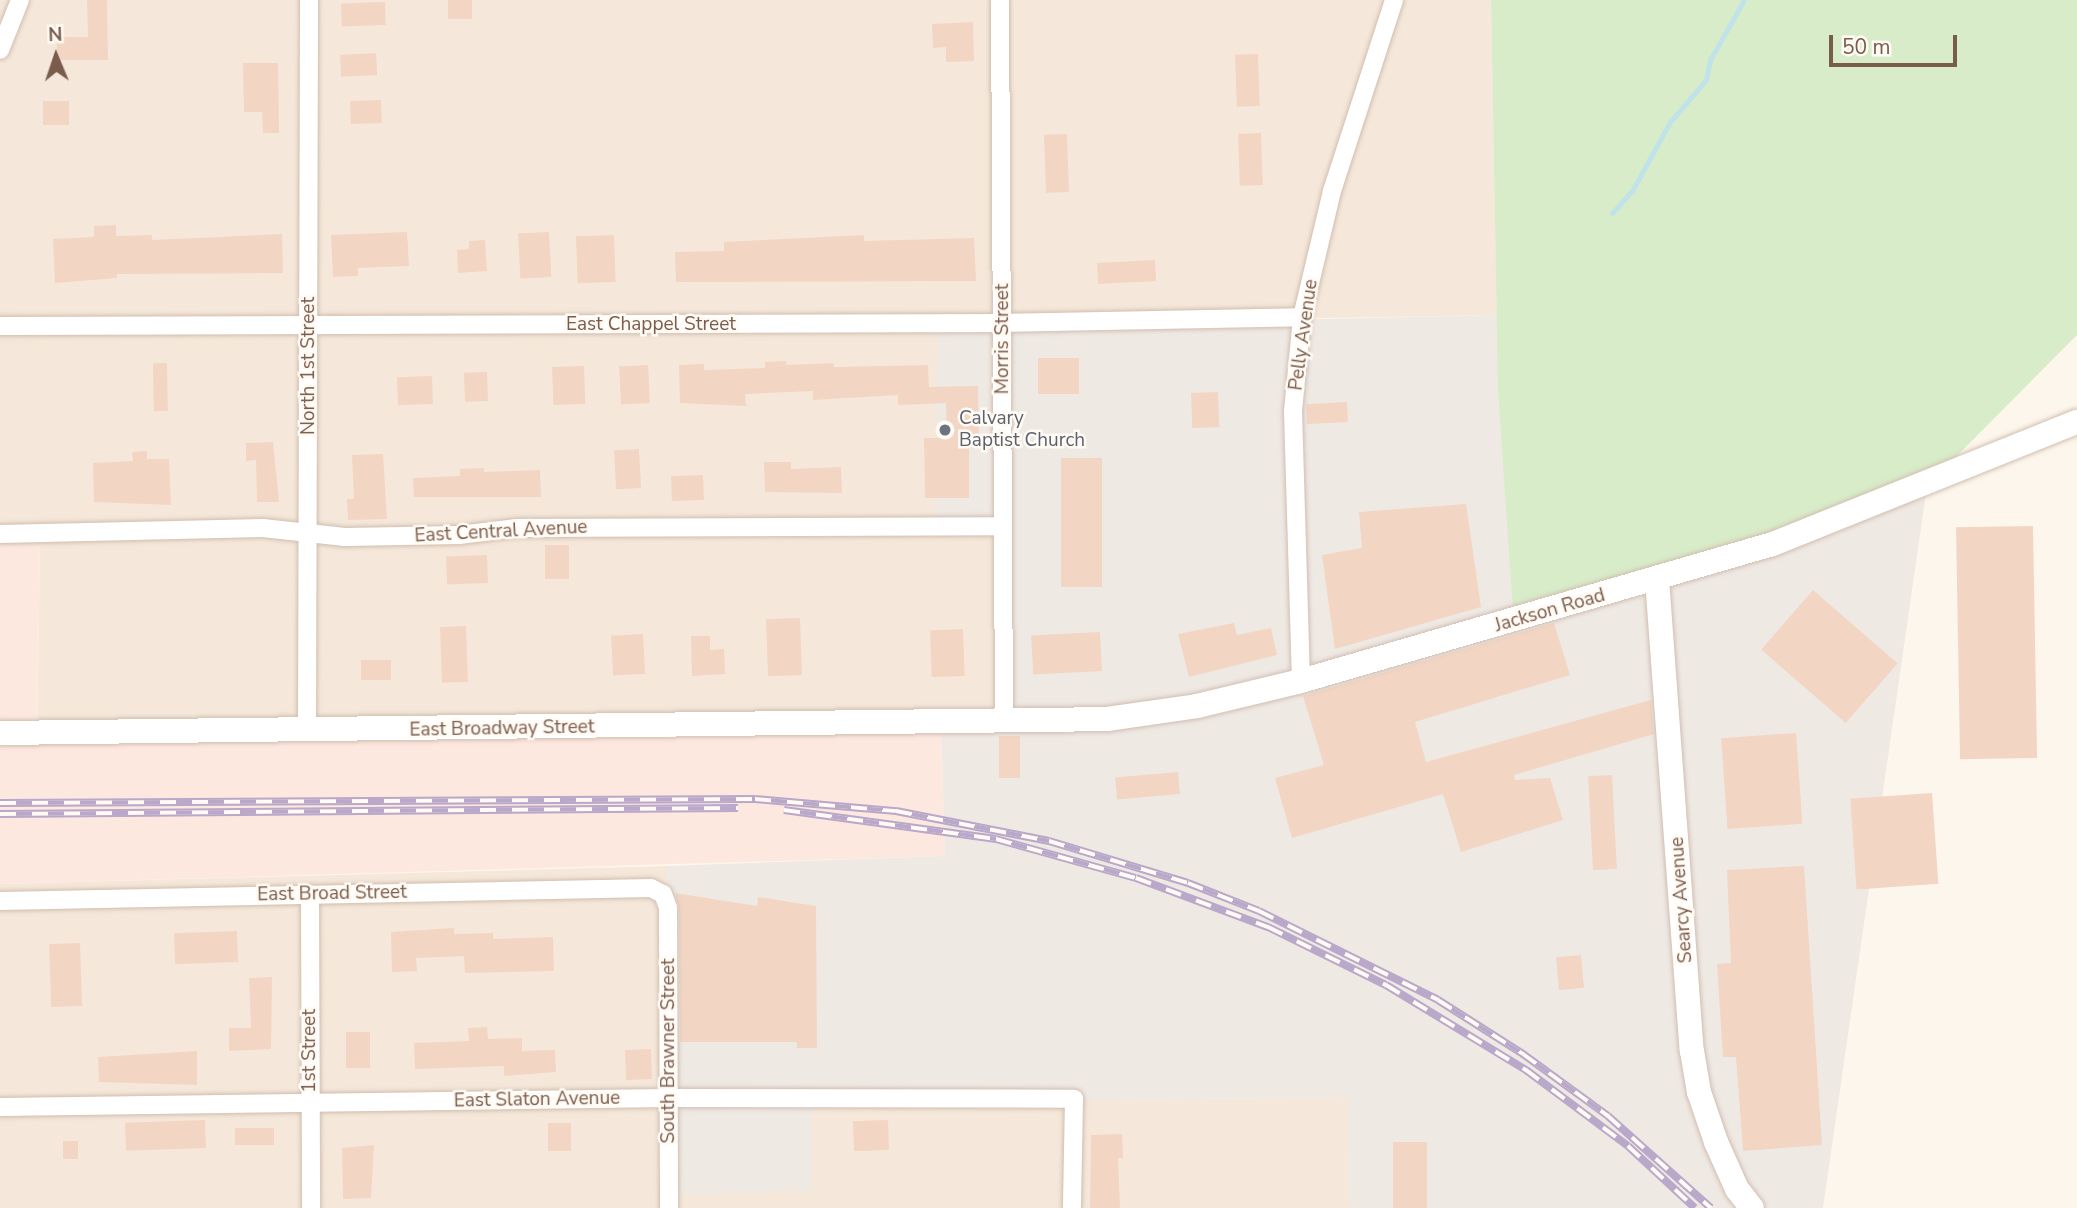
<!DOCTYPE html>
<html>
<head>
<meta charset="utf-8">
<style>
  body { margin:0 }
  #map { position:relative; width:2077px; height:1208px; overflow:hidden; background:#fdf6ec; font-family:"Nunito Sans",sans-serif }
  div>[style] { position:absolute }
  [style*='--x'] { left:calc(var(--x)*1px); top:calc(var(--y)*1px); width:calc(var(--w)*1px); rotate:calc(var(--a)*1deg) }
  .residential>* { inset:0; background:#f5e8da }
  .commercial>* { inset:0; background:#fde8e0 }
  .industrial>* { inset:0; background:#efe9e4 }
  .green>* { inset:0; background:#d8ecc9 }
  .stream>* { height:5px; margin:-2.5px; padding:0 2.5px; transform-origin:2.5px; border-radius:2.5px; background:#bfe3e8 }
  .building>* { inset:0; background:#f3d5c3; transform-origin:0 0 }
  .roads { filter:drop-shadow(0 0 2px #d1beb0) drop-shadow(0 0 2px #d1beb0) }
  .street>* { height:18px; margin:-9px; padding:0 9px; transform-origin:9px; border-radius:9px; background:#fff }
  .secondary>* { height:24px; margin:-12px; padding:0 12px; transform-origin:12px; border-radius:12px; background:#fff }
  .rail>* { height:8px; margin-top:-4px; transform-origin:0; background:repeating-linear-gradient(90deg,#fffaf3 0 16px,#b9a8c9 0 32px); box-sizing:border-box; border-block:2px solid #b9a8c9 }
  .dots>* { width:19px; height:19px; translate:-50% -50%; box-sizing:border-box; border:4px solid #fffaf3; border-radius:50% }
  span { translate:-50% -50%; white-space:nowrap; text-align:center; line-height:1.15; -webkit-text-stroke:5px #fffaf3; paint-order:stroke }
  .street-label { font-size:19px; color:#7a5c4d }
  .worship-label { font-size:19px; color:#5b616d }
  .left { translate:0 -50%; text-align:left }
  .north { position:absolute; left:21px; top:21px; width:70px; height:70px; -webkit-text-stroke:5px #fffaf3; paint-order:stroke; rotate:358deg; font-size:19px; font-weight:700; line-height:28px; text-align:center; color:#7a5c4d }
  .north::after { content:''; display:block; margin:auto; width:24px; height:32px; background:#7a5c4d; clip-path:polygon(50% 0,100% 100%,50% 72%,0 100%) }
  .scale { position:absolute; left:1829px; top:35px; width:128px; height:32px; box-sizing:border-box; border:4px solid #7a5c4d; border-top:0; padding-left:9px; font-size:21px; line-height:24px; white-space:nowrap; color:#7a5c4d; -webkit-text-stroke:5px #fffaf3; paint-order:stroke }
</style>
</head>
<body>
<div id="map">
  <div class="residential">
    <i style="clip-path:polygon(0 0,1491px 0,1497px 315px,1000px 324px,1001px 725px,37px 735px,40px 545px,0 545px)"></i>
    <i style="clip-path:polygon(668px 866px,672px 1105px,1349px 1097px,1350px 1208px,0 1208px,0 884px)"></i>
  </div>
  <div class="commercial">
    <i style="clip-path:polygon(0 545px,40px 545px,37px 735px,941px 727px,945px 856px,0 884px)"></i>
  </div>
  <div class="industrial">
    <i style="clip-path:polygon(1497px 315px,1513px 612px,1927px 486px,1823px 1208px,1350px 1208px,1348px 1097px,812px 1104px,812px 1190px,672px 1195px,668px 866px,945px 856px,941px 727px,1000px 725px,998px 528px,935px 525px,938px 328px)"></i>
  </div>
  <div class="green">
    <i style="clip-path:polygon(1491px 0,2077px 0,2077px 335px,1927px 486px,1513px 613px,1498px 390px)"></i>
  </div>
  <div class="stream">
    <i style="--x:1612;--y:213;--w:30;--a:-48"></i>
    <i style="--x:1632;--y:191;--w:79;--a:-61.2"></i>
    <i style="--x:1670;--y:122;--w:55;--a:-49.4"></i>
    <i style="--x:1706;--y:80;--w:20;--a:-79"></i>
    <i style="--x:1710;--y:60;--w:69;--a:-60.5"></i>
  </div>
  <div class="building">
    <i style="clip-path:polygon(87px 0,107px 0,108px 60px,57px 60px,57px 37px,88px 37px)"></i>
    <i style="left:448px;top:0;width:24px;height:19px"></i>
    <i style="left:385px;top:2px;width:23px;height:44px;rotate:88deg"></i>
    <i style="clip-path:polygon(973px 22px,974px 61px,946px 62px,946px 47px,933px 48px,932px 24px)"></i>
    <i style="left:376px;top:53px;width:22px;height:36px;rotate:87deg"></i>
    <i style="left:1258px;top:54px;width:52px;height:23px;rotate:88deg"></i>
    <i style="clip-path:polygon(243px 63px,278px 63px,279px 133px,263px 133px,262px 112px,244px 112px)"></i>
    <i style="left:381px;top:100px;width:23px;height:31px;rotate:88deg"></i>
    <i style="left:43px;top:101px;width:26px;height:24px"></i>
    <i style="left:1261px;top:133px;width:52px;height:23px;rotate:88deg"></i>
    <i style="left:1067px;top:134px;width:58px;height:23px;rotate:88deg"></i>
    <i style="clip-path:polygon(116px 225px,116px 236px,152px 235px,152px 240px,282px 234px,283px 273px,117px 274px,117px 278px,55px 283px,53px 239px,94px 237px,94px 226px)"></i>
    <i style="clip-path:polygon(407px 232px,409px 266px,358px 268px,358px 276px,333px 277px,331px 235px)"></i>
    <i style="left:549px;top:232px;width:45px;height:31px;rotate:87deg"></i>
    <i style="left:614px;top:235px;width:47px;height:38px;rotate:88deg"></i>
    <i style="clip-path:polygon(864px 235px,864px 241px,974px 238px,976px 281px,676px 282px,675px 252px,724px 251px,724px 242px)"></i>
    <i style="clip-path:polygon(485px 240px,487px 271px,458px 273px,457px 250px,469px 249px,469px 241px)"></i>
    <i style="left:1155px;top:260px;width:21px;height:58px;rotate:87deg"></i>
    <i style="left:1038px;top:358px;width:41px;height:36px"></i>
    <i style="clip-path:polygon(786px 361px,786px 365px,834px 363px,834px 367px,928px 365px,929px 387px,978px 386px,979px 443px,969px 443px,969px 498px,925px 498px,924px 438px,947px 438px,946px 403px,898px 405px,898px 395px,813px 400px,813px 391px,745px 394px,746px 406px,680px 403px,679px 365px,704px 364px,704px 370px,765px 368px,765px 362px)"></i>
    <i style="left:167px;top:363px;width:48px;height:14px;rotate:89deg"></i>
    <i style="left:648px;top:365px;width:38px;height:29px;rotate:87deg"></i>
    <i style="left:584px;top:366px;width:38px;height:32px;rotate:88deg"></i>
    <i style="left:487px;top:372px;width:29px;height:23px;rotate:88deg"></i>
    <i style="left:432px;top:376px;width:28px;height:35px;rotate:88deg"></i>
    <i style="left:1218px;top:392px;width:35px;height:27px;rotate:88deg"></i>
    <i style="left:1347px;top:402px;width:20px;height:41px;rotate:87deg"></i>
    <i style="clip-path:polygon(273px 442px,279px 502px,257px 502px,256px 460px,246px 461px,246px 443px)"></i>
    <i style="left:639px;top:449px;width:39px;height:25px;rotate:87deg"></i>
    <i style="clip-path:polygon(147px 451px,147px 459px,169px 459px,171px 505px,94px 502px,93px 463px,133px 461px,132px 452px)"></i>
    <i style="clip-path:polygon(383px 454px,387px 519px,348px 520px,347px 499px,354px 499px,352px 455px)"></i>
    <i style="left:1102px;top:458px;width:129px;height:41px;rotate:90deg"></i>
    <i style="clip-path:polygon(764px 462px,791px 462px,791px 469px,841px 467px,842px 493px,765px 492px)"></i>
    <i style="clip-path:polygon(484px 468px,484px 472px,540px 470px,541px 497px,414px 497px,413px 478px,460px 476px,460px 469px)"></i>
    <i style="left:703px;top:475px;width:25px;height:32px;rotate:88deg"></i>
    <i style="clip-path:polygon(1466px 504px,1481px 607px,1335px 649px,1322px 555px,1362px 548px,1359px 512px)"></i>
    <i style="left:2033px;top:526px;width:232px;height:77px;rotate:89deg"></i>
    <i style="left:545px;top:545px;width:24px;height:34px"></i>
    <i style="left:487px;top:555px;width:28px;height:41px;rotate:88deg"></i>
    <i style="left:1813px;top:590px;width:112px;height:79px;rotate:41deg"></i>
    <i style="left:800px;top:618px;width:57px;height:34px;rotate:88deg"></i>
    <i style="clip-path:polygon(1234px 623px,1237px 635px,1271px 628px,1277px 655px,1189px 677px,1178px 634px)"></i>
    <i style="clip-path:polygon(1554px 623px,1570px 675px,1415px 722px,1426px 762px,1651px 700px,1654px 734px,1514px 775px,1515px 780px,1550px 778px,1563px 820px,1461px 852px,1443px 794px,1292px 838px,1275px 778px,1324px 765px,1303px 696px)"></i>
    <i style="left:466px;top:626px;width:56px;height:26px;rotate:88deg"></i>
    <i style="left:963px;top:629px;width:47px;height:33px;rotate:88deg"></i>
    <i style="left:1100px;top:632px;width:39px;height:69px;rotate:87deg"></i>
    <i style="left:643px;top:634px;width:40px;height:32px;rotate:87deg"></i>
    <i style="clip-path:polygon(691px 636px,710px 636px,710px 650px,724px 649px,725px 674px,692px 676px)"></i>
    <i style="left:391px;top:660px;width:20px;height:30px;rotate:90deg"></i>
    <i style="left:1796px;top:733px;width:91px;height:75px;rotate:86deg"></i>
    <i style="left:999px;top:736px;width:21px;height:42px"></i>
    <i style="left:1178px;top:772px;width:22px;height:63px;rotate:85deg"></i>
    <i style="left:1612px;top:775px;width:94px;height:24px;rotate:87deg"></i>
    <i style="left:1932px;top:793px;width:91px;height:82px;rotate:86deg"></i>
    <i style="clip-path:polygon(1804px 866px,1822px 1145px,1743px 1151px,1736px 1057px,1723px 1057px,1717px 964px,1731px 963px,1727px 870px)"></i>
    <i style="clip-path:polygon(675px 893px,757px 906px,758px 897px,816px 906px,817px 1048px,797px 1048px,797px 1042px,680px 1042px,679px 908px)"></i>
    <i style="clip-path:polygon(454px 928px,454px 934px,493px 933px,493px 939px,553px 937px,554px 971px,465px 973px,464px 956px,416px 958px,417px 971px,392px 972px,391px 932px)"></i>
    <i style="left:237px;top:931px;width:31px;height:63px;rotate:88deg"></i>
    <i style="left:80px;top:943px;width:63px;height:31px;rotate:88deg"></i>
    <i style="left:1581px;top:955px;width:33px;height:25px;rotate:85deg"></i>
    <i style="clip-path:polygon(272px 977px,271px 1049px,229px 1051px,229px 1028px,251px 1028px,249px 978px)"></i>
    <i style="clip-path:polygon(487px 1027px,488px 1039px,522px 1038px,522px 1051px,555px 1050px,556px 1072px,504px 1076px,504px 1066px,415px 1069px,414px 1043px,469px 1041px,468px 1028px)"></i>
    <i style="left:346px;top:1032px;width:24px;height:36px"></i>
    <i style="left:651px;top:1049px;width:30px;height:26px;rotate:88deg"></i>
    <i style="clip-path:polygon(197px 1051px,197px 1085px,99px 1082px,98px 1057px)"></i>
    <i style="left:205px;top:1120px;width:28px;height:80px;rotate:88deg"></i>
    <i style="left:888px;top:1120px;width:30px;height:35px;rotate:88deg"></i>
    <i style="left:548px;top:1123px;width:23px;height:28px"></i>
    <i style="left:274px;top:1128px;width:17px;height:39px;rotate:90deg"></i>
    <i style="clip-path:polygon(1122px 1134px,1123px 1158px,1118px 1158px,1120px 1208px,1090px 1208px,1091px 1135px)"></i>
    <i style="left:78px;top:1141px;width:18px;height:15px;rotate:90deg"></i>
    <i style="left:1393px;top:1142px;width:34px;height:66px"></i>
    <i style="clip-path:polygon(374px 1145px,371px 1198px,343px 1199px,342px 1148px)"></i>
  </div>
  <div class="roads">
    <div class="street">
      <i style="--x:1000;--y:0;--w:721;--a:89.68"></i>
      <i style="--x:0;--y:50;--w:54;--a:-68.2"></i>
      <i style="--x:0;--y:326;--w:1003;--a:-0.17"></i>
      <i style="--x:1003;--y:323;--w:299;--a:-1.1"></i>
      <i style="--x:0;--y:534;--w:263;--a:-1.3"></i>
      <i style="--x:263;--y:528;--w:82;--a:6.3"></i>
      <i style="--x:345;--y:537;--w:114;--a:-1"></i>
      <i style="--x:459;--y:535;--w:58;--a:-6.9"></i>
      <i style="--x:517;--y:528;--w:485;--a:-0.2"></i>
      <i style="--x:1301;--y:681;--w:270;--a:-91.7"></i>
      <i style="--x:1293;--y:411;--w:94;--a:-84.5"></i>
      <i style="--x:1302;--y:317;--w:130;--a:-76.6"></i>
      <i style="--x:1332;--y:191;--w:201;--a:-72"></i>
      <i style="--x:307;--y:732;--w:732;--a:-89.84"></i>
      <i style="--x:310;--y:894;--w:314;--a:89.8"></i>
      <i style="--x:0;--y:901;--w:651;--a:-1.14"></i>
      <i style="--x:651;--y:888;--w:13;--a:27"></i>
      <i style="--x:663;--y:894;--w:15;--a:70"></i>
      <i style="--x:668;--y:908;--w:300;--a:89.8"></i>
      <i style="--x:0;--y:1107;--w:669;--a:-0.77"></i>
      <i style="--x:669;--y:1098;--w:405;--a:0.1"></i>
      <i style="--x:1074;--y:1099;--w:109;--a:91.1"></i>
    </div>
    <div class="secondary">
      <i style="--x:1657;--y:579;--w:473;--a:85.8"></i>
      <i style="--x:1692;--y:1051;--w:42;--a:80.3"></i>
      <i style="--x:1699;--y:1092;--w:53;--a:71.2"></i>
      <i style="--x:1716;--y:1142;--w:51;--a:65.9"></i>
      <i style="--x:1737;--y:1189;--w:24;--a:52"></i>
      <i style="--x:0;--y:733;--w:1107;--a:-0.72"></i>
      <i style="--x:1107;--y:719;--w:91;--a:-8.2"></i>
      <i style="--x:1197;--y:706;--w:107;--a:-13.5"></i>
      <i style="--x:1301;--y:681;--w:491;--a:-16.2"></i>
      <i style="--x:1773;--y:544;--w:328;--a:-21.9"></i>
    </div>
  </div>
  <div class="rail">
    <i style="--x:0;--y:803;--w:755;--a:-0.3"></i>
    <i style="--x:755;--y:799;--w:142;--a:4.9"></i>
    <i style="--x:896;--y:811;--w:156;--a:11.1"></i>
    <i style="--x:1049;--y:841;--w:145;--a:16.8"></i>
    <i style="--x:1188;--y:883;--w:76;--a:21.5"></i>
    <i style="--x:1259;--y:911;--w:200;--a:26.4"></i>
    <i style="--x:1438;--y:1000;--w:101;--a:32.4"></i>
    <i style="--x:1523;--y:1054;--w:105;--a:36.1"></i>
    <i style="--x:1608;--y:1116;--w:138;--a:41.8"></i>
    <i style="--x:784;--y:810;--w:214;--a:7.8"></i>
    <i style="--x:996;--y:839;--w:145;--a:15.6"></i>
    <i style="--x:1136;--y:878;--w:141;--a:20.4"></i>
    <i style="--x:1268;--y:927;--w:131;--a:26.2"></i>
    <i style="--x:1386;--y:985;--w:164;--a:31.3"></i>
    <i style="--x:1526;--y:1070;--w:127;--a:36.7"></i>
    <i style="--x:1628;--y:1146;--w:91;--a:42.8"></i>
    <i style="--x:0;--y:814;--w:738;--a:-0.47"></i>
  </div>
  <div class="dots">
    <i style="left:945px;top:430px;background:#6b7280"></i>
  </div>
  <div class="street-label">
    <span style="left:651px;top:325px">East Chappel Street</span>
    <span style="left:1304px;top:335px;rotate:-82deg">Pelly Avenue</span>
    <span style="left:1003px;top:339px;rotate:-90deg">Morris Street</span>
    <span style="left:309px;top:366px;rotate:-90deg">North 1st Street</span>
    <span style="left:501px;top:532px;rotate:-3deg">East Central Avenue</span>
    <span style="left:1550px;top:611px;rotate:-16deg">Jackson Road</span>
    <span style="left:502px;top:729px;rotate:-1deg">East Broadway Street</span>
    <span style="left:332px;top:894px;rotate:-1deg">East Broad Street</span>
    <span style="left:1682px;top:900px;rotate:-94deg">Searcy Avenue</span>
    <span style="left:310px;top:1051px;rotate:-90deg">1st Street</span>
    <span style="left:669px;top:1051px;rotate:-90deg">South Brawner Street</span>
    <span style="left:537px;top:1100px;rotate:-1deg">East Slaton Avenue</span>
  </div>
  <div class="worship-label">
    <span class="left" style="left:959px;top:430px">Calvary<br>Baptist Church</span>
  </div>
  <div class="north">N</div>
  <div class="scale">50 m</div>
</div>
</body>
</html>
